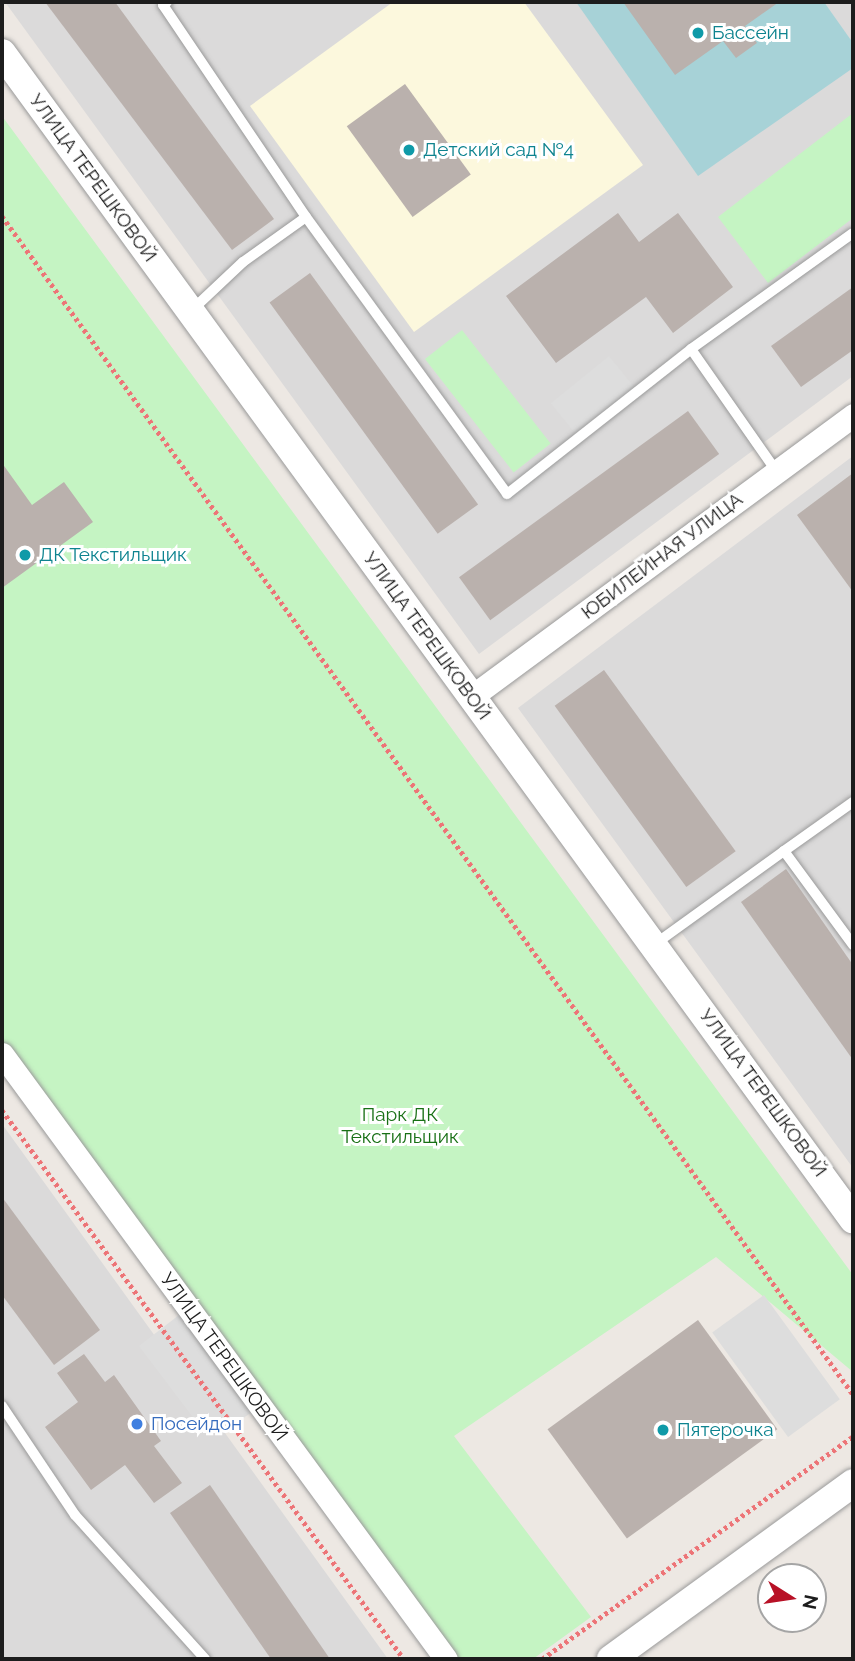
<!DOCTYPE html>
<html>
<head>
<meta charset="utf-8">
<style>
  body { margin:0 }
  #map { position:relative; width:855px; height:1661px; overflow:hidden; background:#ede8e3; font-family:Raleway,sans-serif }
  div>[style] { position:absolute }
  [style*='--x'] { left:calc(var(--x)*1px); top:calc(var(--y)*1px); width:calc(var(--w)*1px); rotate:calc(var(--a)*1deg) }
  .residential>* { inset:0; background:#dbdada }
  .education>* { inset:0; background:#fcf8dd }
  .park>* { inset:0; background:#c5f4c3; transform-origin:0 0 }
  .parking>* { inset:0; background:#ddd; transform-origin:0 0 }
  .water>* { inset:0; background:#a7d2d7 }
  .building>* { inset:0; background:#bab1ad; transform-origin:0 0 }
  .path>* { height:4.5px; margin-top:-2.25px; transform-origin:0; background:repeating-linear-gradient(90deg,#ed7477 0 3.5px,transparent 0 7px) }
  .roads { filter:drop-shadow(0 0 2px #9a9a9a) drop-shadow(0 0 2px #9a9a9a) }
  .service>* { height:10px; margin:-5px; padding:0 5px; transform-origin:5px; border-radius:5px; background:#fff }
  .minor>* { height:23px; margin:-11.5px; padding:0 11.5px; transform-origin:11.5px; border-radius:11.5px; background:#fff }
  .tertiary>* { height:28px; margin:-14px; padding:0 14px; transform-origin:14px; border-radius:14px; background:#fff }
  .dots>* { width:19px; height:19px; translate:-50% -50%; box-sizing:border-box; border:4px solid #fff; border-radius:50% }
  span { translate:-50% -50%; white-space:nowrap; text-align:center; line-height:1.15; -webkit-text-stroke:6px #fff; paint-order:stroke }
  .culture-label { font-size:19px; color:#0d838f }
  .left { translate:0 -50%; text-align:left }
  .street-label { font-size:19px; color:#1d1d1d }
  .park-label { font-size:19px; color:#187015 }
  .shop-label { font-size:19px; color:#366cbe }
  .frame { position:absolute; inset:0; border:4px solid #1d1d1d; pointer-events:none }
  .north { position:absolute; left:757px; top:1563px; width:70px; height:70px; box-sizing:border-box; background:#fff; border:2px solid #a5a5a5; border-radius:50%; rotate:102deg; font-size:19px; font-weight:700; line-height:28px; text-align:center; color:#1d1d1d }
  .north::after { content:''; display:block; margin:auto; width:24px; height:32px; background:#b81126; clip-path:polygon(50% 0,100% 100%,50% 72%,0 100%) }
</style>
</head>
<body>
<div id="map">
  <div class="residential">
    <i style="clip-path:polygon(5px 2px,853px 2px,853px 376px,479px 654px)"></i>
    <i style="clip-path:polygon(853px 456px,853px 1168px,518px 708px)"></i>
    <i style="clip-path:polygon(2px 1124px,388px 1659px,2px 1659px)"></i>
  </div>
  <div class="education">
    <i style="clip-path:polygon(393px 2px,524px 2px,643px 165px,414px 332px,250px 106px)"></i>
  </div>
  <div class="park">
    <i style="clip-path:polygon(853px 113px,853px 218px,768px 283px,718px 217px)"></i>
    <i style="clip-path:polygon(2px 116px,853px 1275px,853px 1372px,716px 1257px,454px 1436px,591px 1617px,533px 1659px,448px 1659px,2px 1049px)"></i>
    <i style="left:462px;top:330px;width:144px;height:47px;rotate:52deg"></i>
  </div>
  <div class="parking">
    <i style="left:609px;top:356px;width:41px;height:75px;rotate:51deg"></i>
    <i style="left:764px;top:1295px;width:129px;height:64px;rotate:54deg"></i>
    <i style="clip-path:polygon(188px 1308px,260px 1406px,227px 1430px,195px 1420px,139px 1346px)"></i>
  </div>
  <div class="water">
    <i style="clip-path:polygon(576px 2px,824px 2px,853px 43px,853px 68px,698px 176px)"></i>
  </div>
  <div class="building">
    <i style="clip-path:polygon(45px 2px,115px 2px,274px 219px,232px 250px)"></i>
    <i style="clip-path:polygon(623px 2px,779px 2px,745px 26px,757px 43px,736px 58px,723px 41px,675px 75px)"></i>
    <i style="left:405px;top:84px;width:112px;height:72px;rotate:54deg"></i>
    <i style="clip-path:polygon(618px 213px,639px 242px,678px 213px,733px 287px,673px 333px,646px 297px,556px 363px,506px 296px)"></i>
    <i style="left:310px;top:273px;width:286px;height:50px;rotate:54deg"></i>
    <i style="clip-path:polygon(853px 287px,853px 350px,801px 387px,771px 346px)"></i>
    <i style="left:688px;top:411px;width:53px;height:283px;rotate:54deg"></i>
    <i style="clip-path:polygon(2px 463px,32px 505px,64px 482px,93px 522px,2px 588px)"></i>
    <i style="clip-path:polygon(853px 473px,853px 592px,797px 515px)"></i>
    <i style="left:604px;top:670px;width:224px;height:61px;rotate:54deg"></i>
    <i style="clip-path:polygon(786px 869px,853px 965px,853px 1060px,741px 902px)"></i>
    <i style="clip-path:polygon(2px 1197px,100px 1330px,54px 1365px,2px 1295px)"></i>
    <i style="left:698px;top:1320px;width:135px;height:186px;rotate:54deg"></i>
    <i style="clip-path:polygon(84px 1354px,105px 1382px,114px 1375px,161px 1441px,154px 1446px,182px 1483px,154px 1503px,125px 1465px,91px 1490px,45px 1427px,78px 1402px,57px 1373px)"></i>
    <i style="clip-path:polygon(210px 1485px,330px 1659px,271px 1659px,170px 1513px)"></i>
  </div>
  <div class="path">
    <i style="--x:2;--y:216;--w:1453;--a:54.16"></i>
    <i style="--x:2;--y:1110;--w:680;--a:53.79"></i>
    <i style="--x:542;--y:1659;--w:383;--a:-35.6"></i>
  </div>
  <div class="roads">
    <div class="service">
      <i style="--x:167;--y:2;--w:5;--a:143"></i>
      <i style="--x:163;--y:5;--w:256;--a:56"></i>
      <i style="--x:306;--y:217;--w:342;--a:54"></i>
      <i style="--x:507;--y:494;--w:234;--a:-38.2"></i>
      <i style="--x:691;--y:349;--w:199;--a:-35.6"></i>
      <i style="--x:192;--y:310;--w:70;--a:-43.3"></i>
      <i style="--x:243;--y:262;--w:77;--a:-35.5"></i>
      <i style="--x:691;--y:349;--w:149;--a:55.1"></i>
      <i style="--x:784;--y:851;--w:85;--a:-35.4"></i>
      <i style="--x:655;--y:944;--w:159;--a:-35.8"></i>
      <i style="--x:784;--y:851;--w:117;--a:53.7"></i>
      <i style="--x:2;--y:1406;--w:131;--a:56.2"></i>
      <i style="--x:75;--y:1515;--w:194;--a:47.9"></i>
    </div>
    <div class="minor">
      <i style="--x:471;--y:697;--w:475;--a:-36.4"></i>
      <i style="--x:2;--y:1054;--w:750;--a:53.73"></i>
    </div>
    <div class="tertiary">
      <i style="--x:2;--y:53;--w:1444;--a:53.88"></i>
      <i style="--x:611;--y:1659;--w:299;--a:-36"></i>
    </div>
  </div>
  <div class="dots">
    <i style="left:698px;top:33px;background:#0f9aa8"></i>
    <i style="left:409px;top:150px;background:#0f9aa8"></i>
    <i style="left:25px;top:555px;background:#0f9aa8"></i>
    <i style="left:137px;top:1424px;background:#3f7fe0"></i>
    <i style="left:663px;top:1430px;background:#0f9aa8"></i>
  </div>
  <div class="culture-label">
    <span class="left" style="left:712px;top:33px">Бассейн</span>
    <span class="left" style="left:423px;top:150px">Детский сад №4</span>
    <span class="left" style="left:39px;top:555px">ДК Текстильщик</span>
    <span class="left" style="left:677px;top:1430px">Пятерочка</span>
  </div>
  <div class="street-label">
    <span style="left:93px;top:178px;rotate:54deg">УЛИЦА ТЕРЕШКОВОЙ</span>
    <span style="left:662px;top:556px;rotate:-37deg">ЮБИЛЕЙНАЯ УЛИЦА</span>
    <span style="left:427px;top:636px;rotate:54deg">УЛИЦА ТЕРЕШКОВОЙ</span>
    <span style="left:763px;top:1093px;rotate:54deg">УЛИЦА ТЕРЕШКОВОЙ</span>
    <span style="left:224px;top:1357px;rotate:54deg">УЛИЦА ТЕРЕШКОВОЙ</span>
  </div>
  <div class="park-label">
    <span style="left:400px;top:1126px">Парк ДК<br>Текстильщик</span>
  </div>
  <div class="shop-label">
    <span class="left" style="left:151px;top:1424px">Посейдон</span>
  </div>
  <div class="frame"></div>
  <div class="north">N</div>
</div>
</body>
</html>
